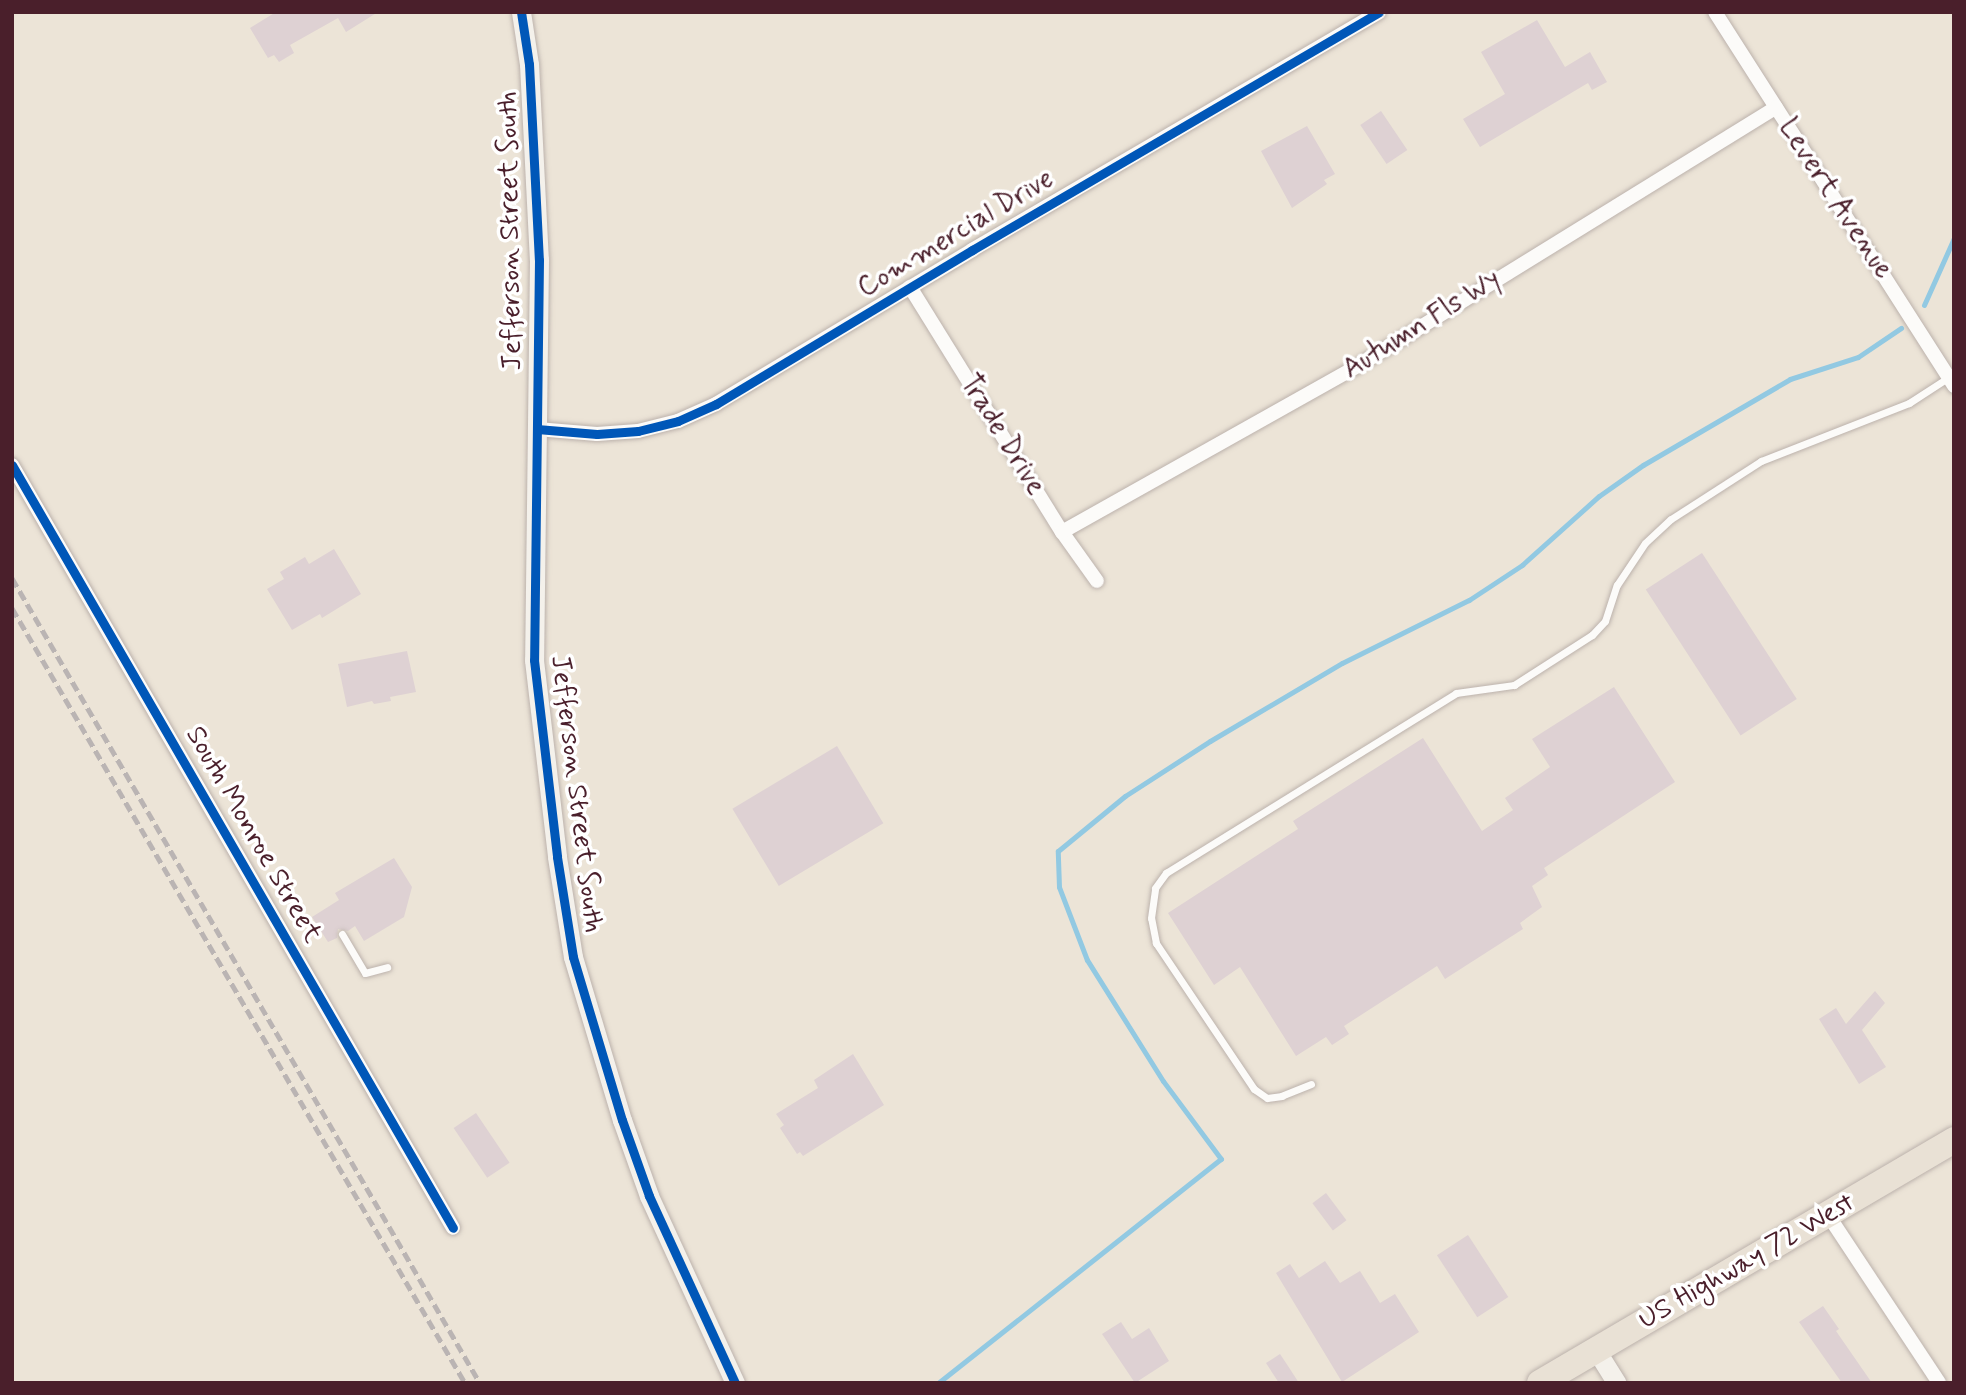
<!DOCTYPE html>
<html>
<head>
<meta charset="utf-8">
<style>
  body { margin:0 }
  #map { position:relative; width:1966px; height:1395px; overflow:hidden; background:#ece4d7; font-family:Mynerve,sans-serif }
  div>[style] { position:absolute }
  [style*='--x'] { left:calc(var(--x)*1px); top:calc(var(--y)*1px); width:calc(var(--w)*1px); rotate:calc(var(--a)*1deg) }
  .stream>* { height:5px; margin:-2.5px; padding:0 2.5px; transform-origin:2.5px; border-radius:2.5px; background:#92c9e2 }
  .building>* { inset:0; background:#ded1d3; transform-origin:0 0 }
  .roads { filter:drop-shadow(0 0 2px #bcb2ac) drop-shadow(0 0 2px #bcb2ac) }
  .lane>* { height:7px; margin:-3.5px; padding:0 3.5px; transform-origin:3.5px; border-radius:3.5px; background:#fcfbf9 }
  .street>* { height:14px; margin:-7px; padding:0 7px; transform-origin:7px; border-radius:7px; background:#fcfbf9 }
  .secondary>* { height:19px; margin:-9.5px; padding:0 9.5px; transform-origin:9.5px; border-radius:9.5px; background:#f4f1eb }
  .highway>* { height:26px; margin:-13px; padding:0 13px; transform-origin:13px; border-radius:13px; background:#e9e1d5 }
  .rail>* { height:5px; margin-top:-2.5px; transform-origin:0; background:repeating-linear-gradient(90deg,#bab4b3 0 10px,transparent 0 15px) }
  .cycleway>* { height:9px; margin:-4.5px; padding:0 4.5px; transform-origin:4.5px; border-radius:4.5px; background:#0057b8 }
  span { translate:-50% -50%; white-space:nowrap; text-align:center; line-height:1.15; -webkit-text-stroke:7px #fff; paint-order:stroke }
  .street-label { font-size:28px; color:#4a1f2b }
  .frame { position:absolute; inset:0; border:14px solid #4a1f2b; pointer-events:none }
</style>
</head>
<body>
<div id="map">
  <div class="stream">
    <i style="--x:1924;--y:305;--w:73;--a:-65.9"></i>
    <i style="--x:938;--y:1383;--w:361;--a:-38.4"></i>
    <i style="--x:1221;--y:1159;--w:97;--a:-126.6"></i>
    <i style="--x:1163;--y:1081;--w:143;--a:-122.1"></i>
    <i style="--x:1087;--y:960;--w:78;--a:-111"></i>
    <i style="--x:1059;--y:887;--w:36;--a:-92"></i>
    <i style="--x:1058;--y:851;--w:87;--a:-39.4"></i>
    <i style="--x:1125;--y:796;--w:101;--a:-32.9"></i>
    <i style="--x:1210;--y:741;--w:153;--a:-30.6"></i>
    <i style="--x:1342;--y:663;--w:142;--a:-26.4"></i>
    <i style="--x:1469;--y:600;--w:64;--a:-33.4"></i>
    <i style="--x:1522;--y:565;--w:103;--a:-41.9"></i>
    <i style="--x:1599;--y:496;--w:54;--a:-35.2"></i>
    <i style="--x:1643;--y:465;--w:170;--a:-30.3"></i>
    <i style="--x:1790;--y:379;--w:71;--a:-17.9"></i>
    <i style="--x:1858;--y:357;--w:52;--a:-34"></i>
  </div>
  <div class="building">
    <i style="clip-path:polygon(276px 12px,378px 12px,346px 32px,338px 18px,290px 45px,294px 53px,279px 62px,274px 55px,268px 58px,250px 28px)"></i>
    <i style="clip-path:polygon(1537px 20px,1565px 67px,1590px 52px,1607px 82px,1592px 90px,1588px 83px,1480px 147px,1463px 119px,1505px 94px,1481px 52px)"></i>
    <i style="left:1381px;top:111px;width:47px;height:25px;rotate:56deg"></i>
    <i style="clip-path:polygon(1307px 126px,1335px 174px,1324px 180px,1327px 184px,1292px 208px,1261px 151px)"></i>
    <i style="clip-path:polygon(334px 549px,361px 594px,322px 618px,320px 614px,292px 630px,267px 589px,284px 579px,280px 572px,305px 557px,309px 564px)"></i>
    <i style="left:1702px;top:553px;width:174px;height:67px;rotate:57deg"></i>
    <i style="clip-path:polygon(407px 651px,416px 692px,390px 697px,391px 701px,374px 704px,372px 701px,347px 707px,338px 664px)"></i>
    <i style="clip-path:polygon(1614px 687px,1675px 782px,1544px 868px,1548px 875px,1532px 886px,1542px 907px,1520px 923px,1523px 929px,1445px 979px,1437px 966px,1344px 1026px,1349px 1034px,1332px 1045px,1326px 1037px,1296px 1056px,1240px 967px,1214px 985px,1168px 913px,1298px 829px,1293px 821px,1423px 738px,1482px 831px,1513px 810px,1505px 798px,1550px 767px,1532px 739px)"></i>
    <i style="left:837px;top:746px;width:90px;height:122px;rotate:59deg"></i>
    <i style="clip-path:polygon(394px 858px,412px 887px,404px 917px,364px 941px,355px 926px,348px 931px,338px 929px,337px 938px,328px 942px,312px 917px,339px 900px,335px 893px)"></i>
    <i style="clip-path:polygon(1875px 991px,1885px 1003px,1862px 1030px,1886px 1067px,1859px 1084px,1819px 1019px,1836px 1008px,1846px 1024px)"></i>
    <i style="clip-path:polygon(853px 1054px,884px 1105px,803px 1156px,800px 1152px,797px 1154px,780px 1128px,784px 1125px,776px 1114px,818px 1088px,814px 1080px)"></i>
    <i style="left:476px;top:1113px;width:60px;height:27px;rotate:56deg"></i>
    <i style="left:1326px;top:1193px;width:34px;height:17px;rotate:53deg"></i>
    <i style="left:1468px;top:1235px;width:74px;height:37px;rotate:57deg"></i>
    <i style="clip-path:polygon(1325px 1261px,1340px 1283px,1360px 1271px,1380px 1303px,1395px 1294px,1419px 1332px,1342px 1382px,1276px 1273px,1290px 1264px,1299px 1278px)"></i>
    <i style="clip-path:polygon(1823px 1306px,1839px 1329px,1836px 1331px,1872px 1383px,1842px 1383px,1799px 1322px)"></i>
    <i style="clip-path:polygon(1121px 1322px,1132px 1339px,1149px 1328px,1169px 1361px,1135px 1383px,1102px 1334px)"></i>
    <i style="clip-path:polygon(1280px 1354px,1288px 1366px,1299px 1383px,1279px 1383px,1266px 1363px)"></i>
  </div>
  <div class="roads">
    <div class="lane">
      <i style="--x:342;--y:934;--w:45;--a:59.5"></i>
      <i style="--x:365;--y:973;--w:23;--a:-15"></i>
      <i style="--x:1311;--y:1084;--w:31;--a:158"></i>
      <i style="--x:1282;--y:1096;--w:15;--a:172"></i>
      <i style="--x:1267;--y:1098;--w:16;--a:-145"></i>
      <i style="--x:1254;--y:1089;--w:176;--a:-123.9"></i>
      <i style="--x:1156;--y:943;--w:25;--a:-101"></i>
      <i style="--x:1151;--y:918;--w:30;--a:-82"></i>
      <i style="--x:1155;--y:888;--w:19;--a:-54"></i>
      <i style="--x:1166;--y:873;--w:341;--a:-31.8"></i>
      <i style="--x:1456;--y:693;--w:59;--a:-7.9"></i>
      <i style="--x:1514;--y:685;--w:93;--a:-32.7"></i>
      <i style="--x:1592;--y:635;--w:19;--a:-47"></i>
      <i style="--x:1605;--y:621;--w:38;--a:-72"></i>
      <i style="--x:1617;--y:585;--w:50;--a:-56.3"></i>
      <i style="--x:1645;--y:543;--w:35;--a:-43"></i>
      <i style="--x:1671;--y:519;--w:107;--a:-32.8"></i>
      <i style="--x:1761;--y:461;--w:159;--a:-21.4"></i>
      <i style="--x:1909;--y:403;--w:48;--a:-33"></i>
    </div>
    <div class="street">
      <i style="--x:1715;--y:12;--w:444;--a:57.4"></i>
      <i style="--x:910;--y:287;--w:288;--a:58.2"></i>
      <i style="--x:1062;--y:532;--w:60;--a:54.5"></i>
      <i style="--x:537;--y:429;--w:60;--a:4.8"></i>
      <i style="--x:597;--y:434;--w:41;--a:-4.2"></i>
      <i style="--x:638;--y:431;--w:41;--a:-14"></i>
      <i style="--x:678;--y:421;--w:42;--a:-24.1"></i>
      <i style="--x:716;--y:404;--w:299;--a:-31"></i>
      <i style="--x:972;--y:250;--w:471;--a:-30.3"></i>
      <i style="--x:12;--y:465;--w:881;--a:59.97"></i>
      <i style="--x:1062;--y:532;--w:341;--a:-29.3"></i>
      <i style="--x:1359;--y:365;--w:490;--a:-31.7"></i>
      <i style="--x:1828;--y:1215;--w:201;--a:56.5"></i>
    </div>
    <div class="secondary">
      <i style="--x:521;--y:12;--w:53;--a:81.3"></i>
      <i style="--x:529;--y:64;--w:196;--a:87.1"></i>
      <i style="--x:539;--y:260;--w:400;--a:90.7"></i>
      <i style="--x:534;--y:660;--w:198;--a:83.3"></i>
      <i style="--x:557;--y:857;--w:101;--a:80.9"></i>
      <i style="--x:573;--y:957;--w:170;--a:73.3"></i>
      <i style="--x:622;--y:1120;--w:81;--a:70.4"></i>
      <i style="--x:649;--y:1196;--w:206;--a:65.3"></i>
      <i style="--x:1596;--y:1350;--w:39;--a:58"></i>
    </div>
    <div class="highway">
      <i style="--x:1540;--y:1383;--w:480;--a:-30.4"></i>
    </div>
  </div>
  <div class="rail">
    <i style="--x:12;--y:578;--w:931;--a:59.83"></i>
    <i style="--x:12;--y:608;--w:898;--a:59.69"></i>
  </div>
  <div class="cycleway">
    <i style="--x:521;--y:12;--w:53;--a:81.3"></i>
    <i style="--x:529;--y:64;--w:196;--a:87.1"></i>
    <i style="--x:539;--y:260;--w:400;--a:90.7"></i>
    <i style="--x:534;--y:660;--w:198;--a:83.3"></i>
    <i style="--x:557;--y:857;--w:101;--a:80.9"></i>
    <i style="--x:573;--y:957;--w:170;--a:73.3"></i>
    <i style="--x:622;--y:1120;--w:81;--a:70.4"></i>
    <i style="--x:649;--y:1196;--w:206;--a:65.3"></i>
    <i style="--x:537;--y:429;--w:60;--a:4.8"></i>
    <i style="--x:597;--y:434;--w:41;--a:-4.2"></i>
    <i style="--x:638;--y:431;--w:41;--a:-14"></i>
    <i style="--x:678;--y:421;--w:42;--a:-24.1"></i>
    <i style="--x:716;--y:404;--w:299;--a:-31"></i>
    <i style="--x:972;--y:250;--w:471;--a:-30.3"></i>
    <i style="--x:12;--y:465;--w:881;--a:59.97"></i>
  </div>
  <div class="street-label">
    <span style="left:1835px;top:199px;rotate:57deg">Levert Avenue</span>
    <span style="left:511px;top:231px;rotate:-91deg">Jefferson Street South</span>
    <span style="left:956px;top:234px;rotate:-31deg">Commercial Drive</span>
    <span style="left:1422px;top:325px;rotate:-32deg">Autumn Fls Wy</span>
    <span style="left:1002px;top:435px;rotate:58deg">Trade Drive</span>
    <span style="left:576px;top:794px;rotate:83deg">Jefferson Street South</span>
    <span style="left:253px;top:835px;rotate:60deg">South Monroe Street</span>
    <span style="left:1747px;top:1262px;rotate:-30deg">US Highway 72 West</span>
  </div>
  <div class="frame"></div>
</div>
</body>
</html>
